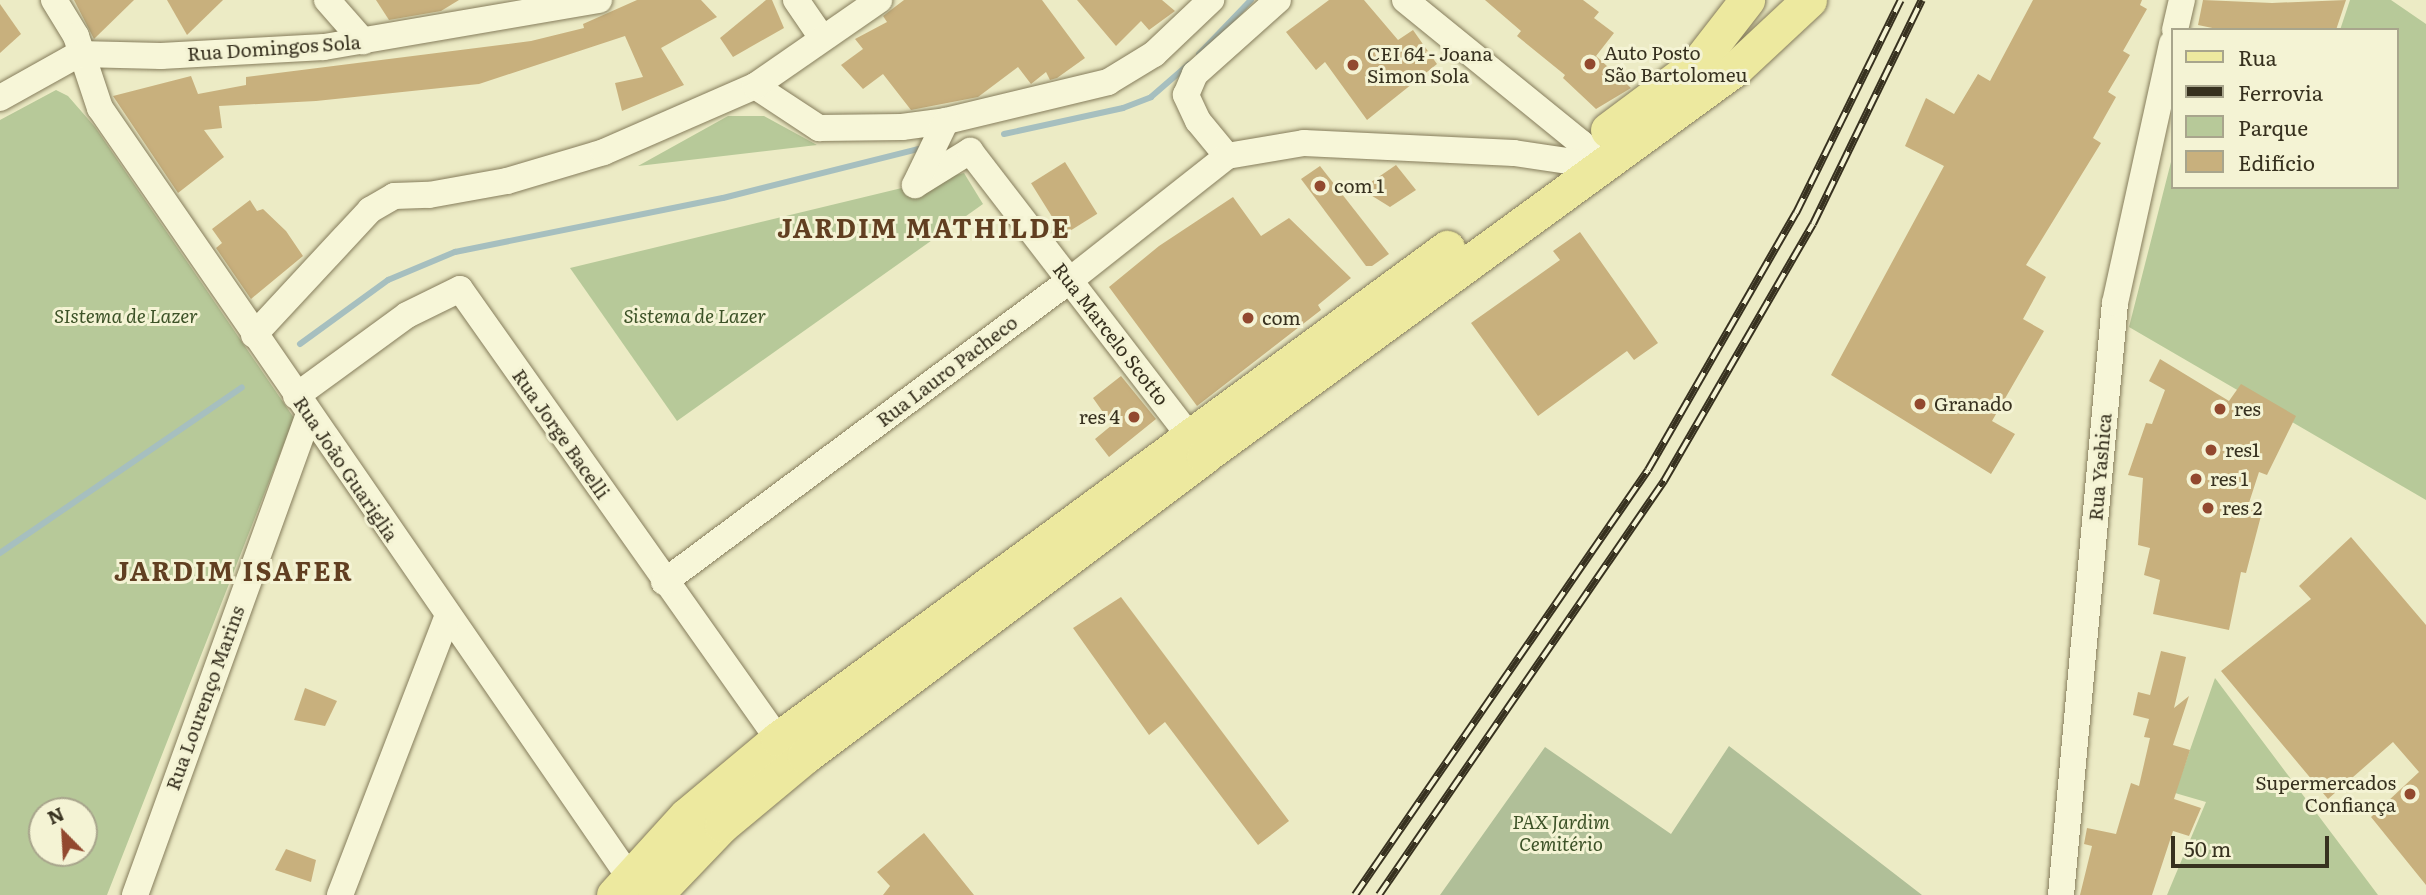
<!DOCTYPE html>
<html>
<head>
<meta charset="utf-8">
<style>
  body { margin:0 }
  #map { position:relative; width:2426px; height:895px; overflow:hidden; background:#ecebc5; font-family:Literata,serif }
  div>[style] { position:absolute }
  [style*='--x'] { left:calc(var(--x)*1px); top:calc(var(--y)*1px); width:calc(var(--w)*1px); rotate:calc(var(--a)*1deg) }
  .green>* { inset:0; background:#b7c999 }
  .cemetery>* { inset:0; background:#b0bf98 }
  .stream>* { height:6px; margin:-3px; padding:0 3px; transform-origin:3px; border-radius:3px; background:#a6bfbf }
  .building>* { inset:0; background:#c8b07d; transform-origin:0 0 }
  .roads { filter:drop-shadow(0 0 2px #867d5c) drop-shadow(0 0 2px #867d5c) }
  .minor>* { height:26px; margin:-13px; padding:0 13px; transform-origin:13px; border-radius:13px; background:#f7f6d8 }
  .major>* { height:35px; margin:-17.5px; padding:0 17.5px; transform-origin:17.5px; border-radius:17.5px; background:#ede99f }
  .rail>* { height:8px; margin-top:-4px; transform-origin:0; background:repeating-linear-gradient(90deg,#f4f3d4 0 16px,#37311f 0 32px); box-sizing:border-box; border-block:2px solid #37311f }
  .dots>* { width:19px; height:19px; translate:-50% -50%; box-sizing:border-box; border:4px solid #f4f3d4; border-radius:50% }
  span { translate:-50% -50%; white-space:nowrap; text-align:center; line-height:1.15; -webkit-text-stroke:6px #f4f3d4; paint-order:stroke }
  .street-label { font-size:19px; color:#37311f }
  .poi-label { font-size:19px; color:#37311f }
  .left { translate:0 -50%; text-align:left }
  .right { translate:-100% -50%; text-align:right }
  .park-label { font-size:19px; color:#3c5227; font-style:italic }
  .district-label { font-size:26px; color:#613f21; font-weight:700; letter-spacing:2px }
  .legend { position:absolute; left:2171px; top:28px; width:228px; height:161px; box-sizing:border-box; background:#f4f3d4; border:2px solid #a8a58c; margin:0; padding:9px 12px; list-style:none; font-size:21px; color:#37311f }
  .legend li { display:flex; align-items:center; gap:14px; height:35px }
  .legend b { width:35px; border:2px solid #a8a58c }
  .north { position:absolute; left:28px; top:797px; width:70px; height:70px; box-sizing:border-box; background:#f4f3d4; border:2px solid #a8a58c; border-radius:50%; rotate:336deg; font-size:19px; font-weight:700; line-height:28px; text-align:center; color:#37311f }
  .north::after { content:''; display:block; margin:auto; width:24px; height:32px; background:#92492f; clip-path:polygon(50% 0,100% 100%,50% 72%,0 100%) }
  .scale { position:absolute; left:2171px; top:836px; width:158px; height:32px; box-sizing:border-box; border:4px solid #37311f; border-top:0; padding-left:9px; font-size:21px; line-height:24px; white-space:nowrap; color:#37311f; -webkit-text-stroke:5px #f4f3d4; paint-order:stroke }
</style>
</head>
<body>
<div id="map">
  <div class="green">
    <i style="clip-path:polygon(2350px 0,2391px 0,2426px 24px,2426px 500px,2129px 327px,2172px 158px,2172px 187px,2396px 187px,2396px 30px,2340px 30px)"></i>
    <i style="clip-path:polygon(evenodd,56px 90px,68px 96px,95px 127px,294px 418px,107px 895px,0 895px,0 120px,56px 90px,42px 811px,84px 811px,84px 853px,42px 853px,42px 811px)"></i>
    <i style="clip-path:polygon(728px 116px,764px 116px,817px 145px,638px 166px)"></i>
    <i style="clip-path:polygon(964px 173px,983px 204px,677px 421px,570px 268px)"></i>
    <i style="clip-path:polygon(2215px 678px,2378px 895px,2167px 895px,2206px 802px,2175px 793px)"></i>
  </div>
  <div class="cemetery">
    <i style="clip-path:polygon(1729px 746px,1922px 895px,1440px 895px,1545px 747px,1671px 834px)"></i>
  </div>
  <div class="stream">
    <i style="--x:1199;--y:54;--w:75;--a:-46.1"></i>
    <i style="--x:1004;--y:134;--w:122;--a:-12.3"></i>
    <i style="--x:1123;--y:108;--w:30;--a:-21"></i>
    <i style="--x:1151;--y:97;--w:50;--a:-41"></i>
    <i style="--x:300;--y:344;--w:109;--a:-36"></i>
    <i style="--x:388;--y:280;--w:73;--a:-22.7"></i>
    <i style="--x:455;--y:252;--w:273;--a:-11.4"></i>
    <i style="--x:723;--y:198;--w:205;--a:-14.1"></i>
    <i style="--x:0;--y:553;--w:293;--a:-34.4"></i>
  </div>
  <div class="building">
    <i style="clip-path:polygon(74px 0,134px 0,94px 39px)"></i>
    <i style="clip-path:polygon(167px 0,223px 0,187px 35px)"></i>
    <i style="clip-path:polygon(376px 0,459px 0,441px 11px,389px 20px)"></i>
    <i style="clip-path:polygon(637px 0,701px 0,717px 17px,661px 48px,684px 85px,622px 111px,615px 83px,643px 77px,625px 36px,479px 84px,316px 101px,219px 106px,222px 128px,204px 130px,224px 157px,178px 193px,113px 96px,191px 76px,198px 94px,246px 85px,246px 77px,531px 41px,584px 28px,583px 24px)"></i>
    <i style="clip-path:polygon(766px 0,772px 0,784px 28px,733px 57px,720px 38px)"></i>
    <i style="clip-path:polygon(904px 0,1042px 0,1085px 58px,1057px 78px,1050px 80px,1046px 72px,1031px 84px,1018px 67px,978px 97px,911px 110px,883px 74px,863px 89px,841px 65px,863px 49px,855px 39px,887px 22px,883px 16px)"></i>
    <i style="clip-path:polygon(1077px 0,1162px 0,1175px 11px,1149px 30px,1141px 21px,1116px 46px)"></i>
    <i style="clip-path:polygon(1329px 0,1364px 0,1398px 40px,1413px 30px,1437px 64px,1367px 120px,1325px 62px,1316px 70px,1286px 32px)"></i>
    <i style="clip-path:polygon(1485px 0,1583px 0,1599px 12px,1594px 18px,1614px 33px,1596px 56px,1631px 88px,1596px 109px,1563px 78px,1565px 75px,1517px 36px,1521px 31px)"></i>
    <i style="clip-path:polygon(2033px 0,2142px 0,2140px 5px,2147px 9px,2123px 51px,2130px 55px,2108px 92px,2116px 97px,2093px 138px,2101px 143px,2026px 265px,2046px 277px,2023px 319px,2044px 331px,1992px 421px,2015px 434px,1991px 474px,1831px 375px,1944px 166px,1905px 146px,1926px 98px,1954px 114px,1978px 74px,1990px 81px)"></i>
    <i style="clip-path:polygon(2203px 0,2272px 3px,2346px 0,2336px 30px,2222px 30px,2198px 25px)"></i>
    <i style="clip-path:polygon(0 4px,21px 34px,0 53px)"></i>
    <i style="left:1065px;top:162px;width:61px;height:40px;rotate:58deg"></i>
    <i style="clip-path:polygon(1396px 165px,1416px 190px,1390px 207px,1361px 189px)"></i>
    <i style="clip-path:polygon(1320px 166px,1389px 254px,1372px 266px,1366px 266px,1301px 179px)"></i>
    <i style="clip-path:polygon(1233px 197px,1261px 236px,1289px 218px,1351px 278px,1318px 305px,1321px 310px,1197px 406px,1109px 287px,1159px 246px)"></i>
    <i style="clip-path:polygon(250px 200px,257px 211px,263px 209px,286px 231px,303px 256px,251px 299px,216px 248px,222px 243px,212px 229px)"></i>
    <i style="clip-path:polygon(1580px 232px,1658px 343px,1634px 360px,1627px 351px,1538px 416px,1471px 323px,1560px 260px,1553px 251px)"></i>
    <i style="clip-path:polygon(2160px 359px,2229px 401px,2241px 384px,2296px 416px,2267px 475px,2259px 472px,2247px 509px,2262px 512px,2246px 573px,2241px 572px,2229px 630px,2153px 614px,2160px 580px,2144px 575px,2150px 548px,2138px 545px,2143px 478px,2128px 475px,2146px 423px,2152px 424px,2165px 390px,2149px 381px)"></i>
    <i style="clip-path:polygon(1121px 376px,1156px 419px,1109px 457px,1095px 439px,1112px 425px,1093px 398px)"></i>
    <i style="clip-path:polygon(2351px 537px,2426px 625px,2426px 885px,2371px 817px,2419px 772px,2393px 742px,2328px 799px,2221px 671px,2311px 599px,2299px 586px)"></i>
    <i style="clip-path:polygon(1121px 597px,1289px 821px,1258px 845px,1165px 722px,1149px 735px,1073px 628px)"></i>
    <i style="clip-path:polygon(2161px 651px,2186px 657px,2174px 708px,2189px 696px,2173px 745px,2190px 750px,2174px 799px,2201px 808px,2189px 836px,2173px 831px,2152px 895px,2080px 895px,2092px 846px,2084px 844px,2087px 828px,2116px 834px,2131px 783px,2139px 786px,2150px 738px,2144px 737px,2149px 719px,2133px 715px,2138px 692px,2150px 695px)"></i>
    <i style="clip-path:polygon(305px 688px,337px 701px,325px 726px,294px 720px)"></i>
    <i style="clip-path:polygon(924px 833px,974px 895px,883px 895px,890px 886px,877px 872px)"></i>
    <i style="clip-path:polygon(286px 849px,316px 860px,311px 882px,275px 870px)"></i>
  </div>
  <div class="roads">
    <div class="minor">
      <i style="--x:54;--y:0;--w:42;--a:58.6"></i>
      <i style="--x:76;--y:36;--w:76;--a:71.6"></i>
      <i style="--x:100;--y:108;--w:931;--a:55.46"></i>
      <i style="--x:327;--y:0;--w:55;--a:48.7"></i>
      <i style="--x:796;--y:0;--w:46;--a:55.6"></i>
      <i style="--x:1405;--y:0;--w:227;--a:39.1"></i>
      <i style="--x:1581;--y:143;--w:30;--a:49"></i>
      <i style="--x:2175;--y:30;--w:31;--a:-77"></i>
      <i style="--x:755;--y:86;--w:77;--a:33.3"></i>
      <i style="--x:819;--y:128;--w:83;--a:-0.7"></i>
      <i style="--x:902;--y:127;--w:44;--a:-7.8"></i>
      <i style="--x:946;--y:121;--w:167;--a:-13.5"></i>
      <i style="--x:1108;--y:82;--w:54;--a:-31.3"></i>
      <i style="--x:1154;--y:54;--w:79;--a:-43.5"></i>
      <i style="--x:0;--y:98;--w:90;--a:-29.1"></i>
      <i style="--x:79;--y:54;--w:82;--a:1.4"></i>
      <i style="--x:161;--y:56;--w:163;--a:-3.2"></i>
      <i style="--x:324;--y:47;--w:279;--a:-9.7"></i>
      <i style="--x:1227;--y:156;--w:45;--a:-129.6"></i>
      <i style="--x:1198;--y:121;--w:29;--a:-115"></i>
      <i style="--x:1186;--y:95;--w:23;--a:-67"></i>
      <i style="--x:1195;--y:74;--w:111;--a:-41.7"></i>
      <i style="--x:915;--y:185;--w:65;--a:-31.7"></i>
      <i style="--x:970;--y:151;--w:379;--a:52.4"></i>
      <i style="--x:915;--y:185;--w:71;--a:-64.2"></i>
      <i style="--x:254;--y:335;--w:171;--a:-47.1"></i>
      <i style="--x:370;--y:210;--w:28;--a:-30"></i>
      <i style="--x:394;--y:196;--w:35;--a:-2"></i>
      <i style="--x:429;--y:195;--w:79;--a:-10.2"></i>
      <i style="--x:507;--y:181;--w:101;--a:-16.6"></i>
      <i style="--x:604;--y:152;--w:165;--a:-23.6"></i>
      <i style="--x:755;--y:86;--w:151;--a:-34.7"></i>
      <i style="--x:296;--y:396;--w:137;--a:-36.1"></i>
      <i style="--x:407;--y:315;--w:59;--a:-26.1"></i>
      <i style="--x:460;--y:289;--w:551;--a:54.75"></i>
      <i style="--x:664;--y:582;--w:505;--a:-36.62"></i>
      <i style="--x:1069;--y:281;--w:201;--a:-38.3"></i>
      <i style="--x:1227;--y:156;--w:78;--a:-9.6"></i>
      <i style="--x:1304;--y:143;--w:210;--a:2.7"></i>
      <i style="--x:1514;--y:153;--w:88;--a:8.5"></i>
      <i style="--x:135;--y:895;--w:512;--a:-70.11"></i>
      <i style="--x:340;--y:895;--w:297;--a:-68.9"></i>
      <i style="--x:2061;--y:895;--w:594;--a:-84.79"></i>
      <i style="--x:2115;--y:303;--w:266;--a:-77.6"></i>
    </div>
    <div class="major">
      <i style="--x:1608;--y:130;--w:112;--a:-36.7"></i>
      <i style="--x:1698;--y:63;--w:80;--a:-52.1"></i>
      <i style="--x:614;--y:895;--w:107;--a:-47.7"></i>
      <i style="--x:686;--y:816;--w:120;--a:-39.9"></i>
      <i style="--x:778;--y:739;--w:830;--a:-36.28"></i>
      <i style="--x:655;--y:895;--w:97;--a:-46.3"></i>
      <i style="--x:722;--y:825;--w:108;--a:-39.7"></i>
      <i style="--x:805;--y:756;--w:499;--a:-36.9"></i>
      <i style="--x:1204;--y:456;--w:658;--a:-36.1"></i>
      <i style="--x:1736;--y:68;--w:100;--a:-43"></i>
    </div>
  </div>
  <div class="rail">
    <i style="--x:1355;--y:895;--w:516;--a:-55.42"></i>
    <i style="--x:1648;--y:470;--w:297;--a:-60.1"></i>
    <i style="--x:1796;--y:213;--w:237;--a:-63.8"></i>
    <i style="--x:1379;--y:895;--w:503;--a:-55.46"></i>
    <i style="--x:1664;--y:481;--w:297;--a:-59.9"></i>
    <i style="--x:1813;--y:224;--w:249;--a:-64.1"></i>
  </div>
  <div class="dots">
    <i style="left:1590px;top:64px;background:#92492f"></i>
    <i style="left:1353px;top:65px;background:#92492f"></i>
    <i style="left:1320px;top:186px;background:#92492f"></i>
    <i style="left:1248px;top:318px;background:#92492f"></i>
    <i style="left:1920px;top:404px;background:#92492f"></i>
    <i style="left:2220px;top:409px;background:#92492f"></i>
    <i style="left:1134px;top:417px;background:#92492f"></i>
    <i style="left:2211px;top:450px;background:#92492f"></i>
    <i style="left:2196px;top:479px;background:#92492f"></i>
    <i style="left:2208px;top:508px;background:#92492f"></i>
    <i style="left:2410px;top:794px;background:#92492f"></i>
  </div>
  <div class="street-label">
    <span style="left:274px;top:48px;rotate:-4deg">Rua Domingos Sola</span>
    <span style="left:1111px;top:334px;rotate:52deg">Rua Marcelo Scotto</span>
    <span style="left:947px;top:371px;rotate:-37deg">Rua Lauro Pacheco</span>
    <span style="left:561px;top:434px;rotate:55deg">Rua Jorge Bacelli</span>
    <span style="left:2100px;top:467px;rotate:-85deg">Rua Yashica</span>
    <span style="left:346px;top:469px;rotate:56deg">Rua João Guariglia</span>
    <span style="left:205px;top:698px;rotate:-70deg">Rua Lourenço Marins</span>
  </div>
  <div class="poi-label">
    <span class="left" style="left:1604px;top:64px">Auto Posto<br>São Bartolomeu</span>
    <span class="left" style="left:1367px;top:65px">CEI 64 - Joana<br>Simon Sola</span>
    <span class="left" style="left:1334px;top:186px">com 1</span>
    <span class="left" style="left:1262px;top:318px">com</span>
    <span class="left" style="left:1934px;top:404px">Granado</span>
    <span class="left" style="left:2234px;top:409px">res</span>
    <span class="right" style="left:1120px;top:417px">res 4</span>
    <span class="left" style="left:2225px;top:450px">res1</span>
    <span class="left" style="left:2210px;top:479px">res 1</span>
    <span class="left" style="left:2222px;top:508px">res 2</span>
    <span class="right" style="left:2396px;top:794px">Supermercados<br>Confiança</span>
  </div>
  <div class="park-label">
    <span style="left:126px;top:316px">SIstema de Lazer</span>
    <span style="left:695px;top:316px">Sistema de Lazer</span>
    <span style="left:1561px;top:833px">PAX Jardim<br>Cemitério</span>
  </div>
  <div class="district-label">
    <span style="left:924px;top:227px">JARDIM MATHILDE</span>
    <span style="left:234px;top:570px">JARDIM ISAFER</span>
  </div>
  <ul class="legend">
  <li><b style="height:9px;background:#ede99f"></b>Rua</li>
  <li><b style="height:9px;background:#37311f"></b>Ferrovia</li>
  <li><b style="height:19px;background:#b7c999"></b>Parque</li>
  <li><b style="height:19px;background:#c8b07d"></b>Edifício</li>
  </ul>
  <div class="north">N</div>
  <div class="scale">50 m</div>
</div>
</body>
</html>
